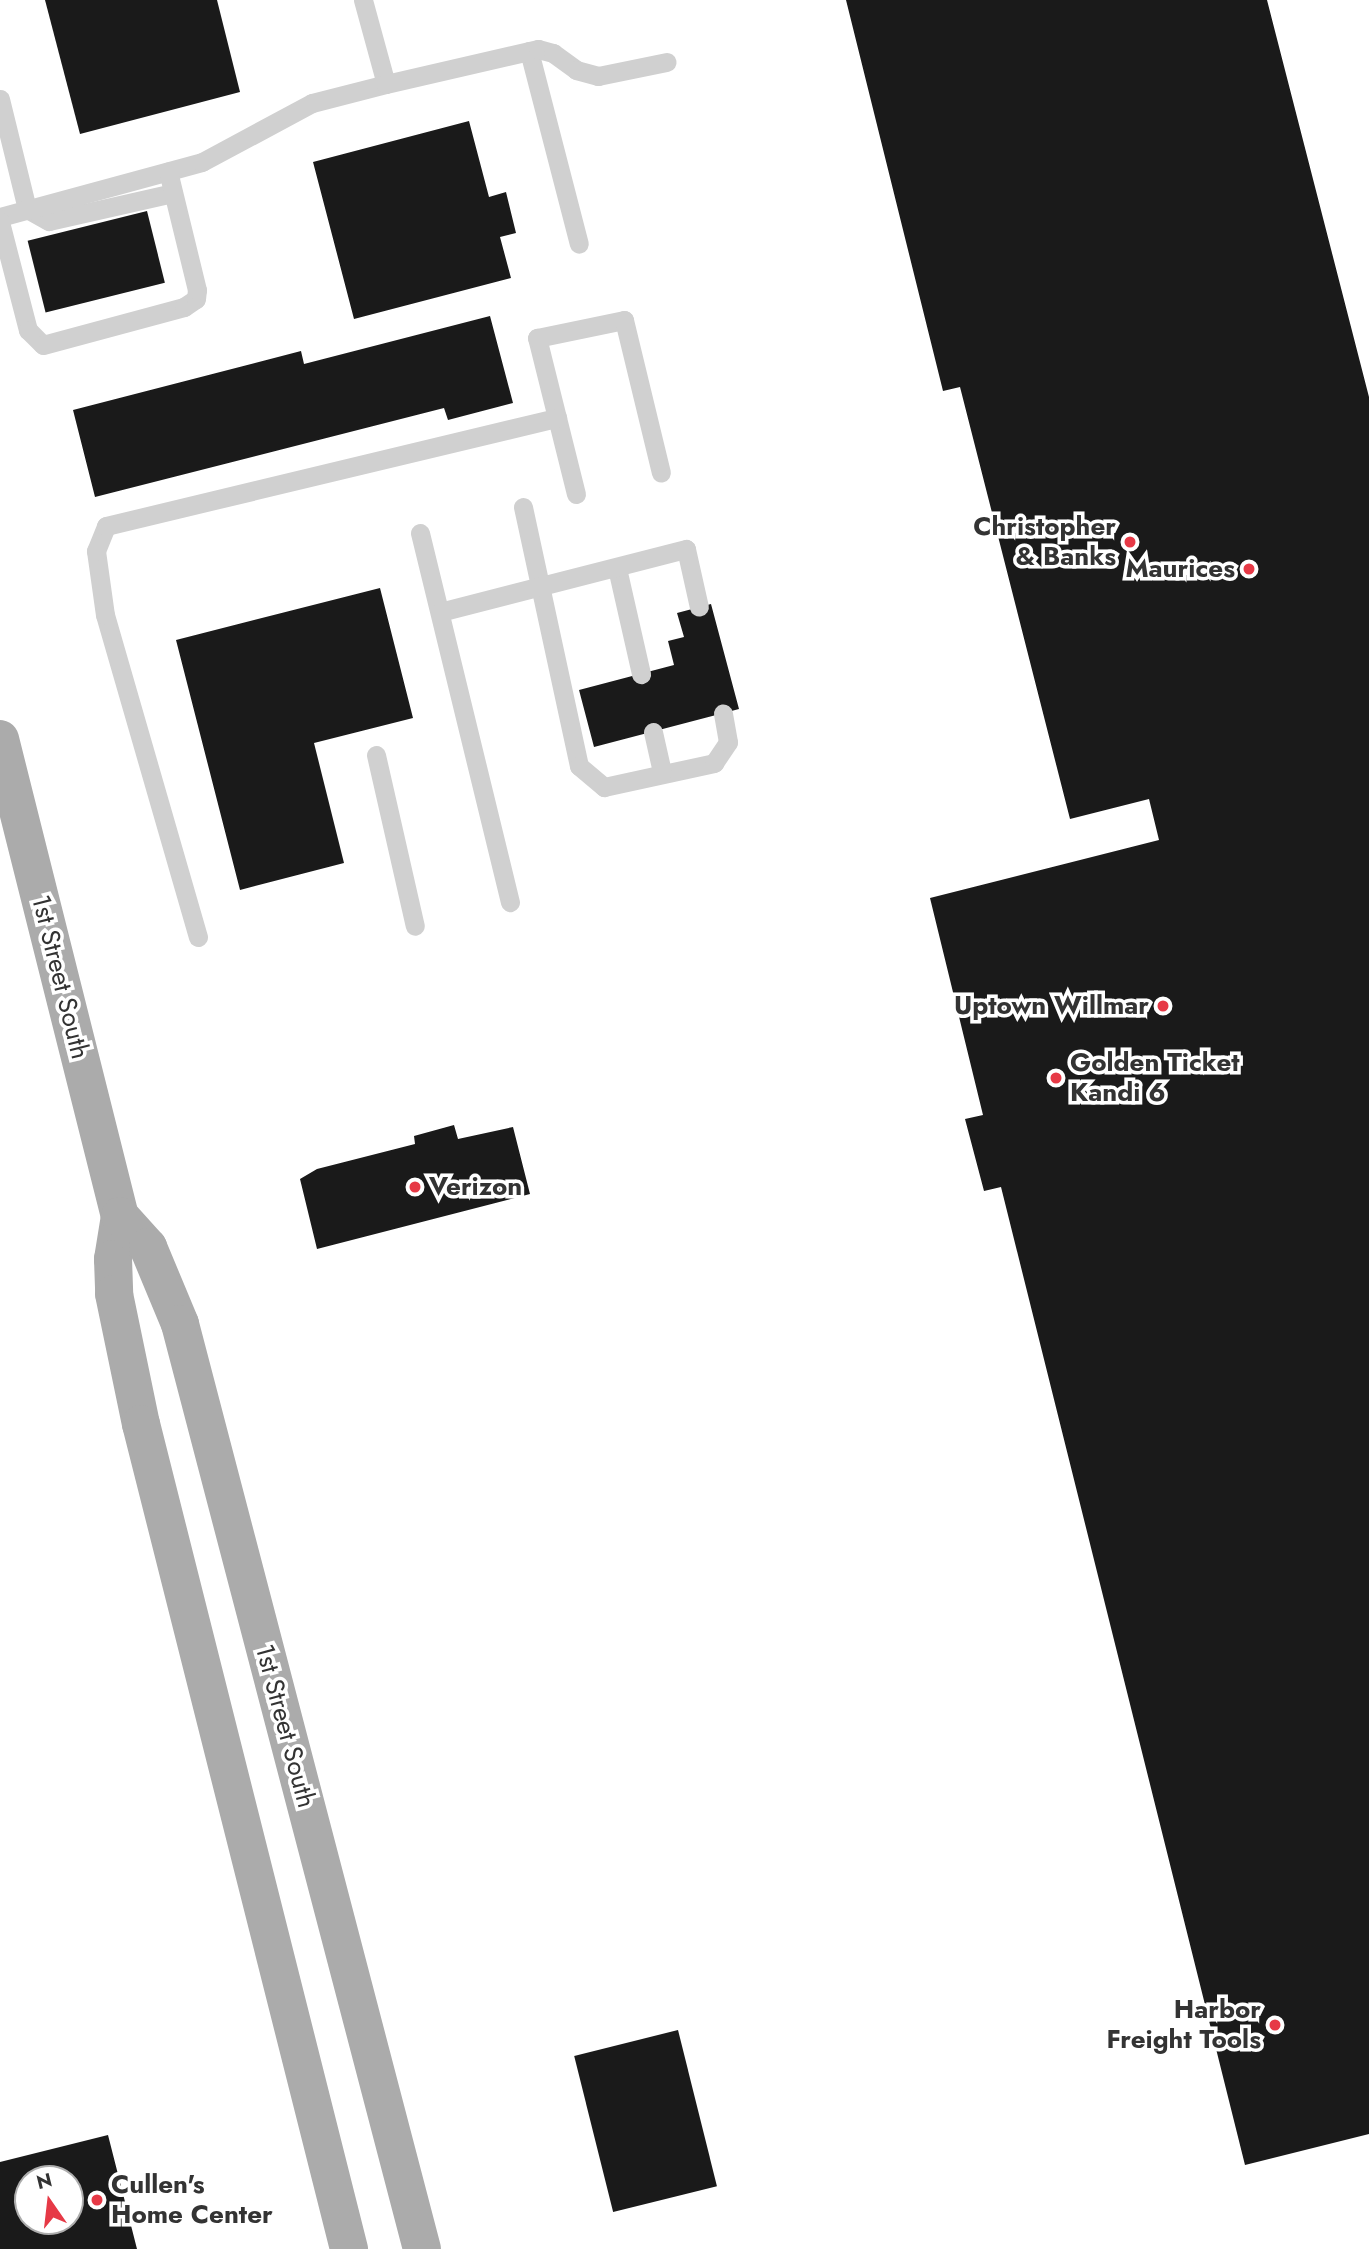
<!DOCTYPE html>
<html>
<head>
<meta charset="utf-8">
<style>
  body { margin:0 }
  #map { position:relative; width:1369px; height:2249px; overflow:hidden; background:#fff; font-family:Jost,sans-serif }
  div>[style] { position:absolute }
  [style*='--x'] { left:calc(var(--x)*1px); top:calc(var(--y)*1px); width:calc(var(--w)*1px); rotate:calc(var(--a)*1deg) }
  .building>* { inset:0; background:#1a1a1a; transform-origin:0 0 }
  .lane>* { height:19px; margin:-9.5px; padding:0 9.5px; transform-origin:9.5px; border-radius:9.5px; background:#d0d0d0 }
  .primary>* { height:38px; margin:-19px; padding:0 19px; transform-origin:19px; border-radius:19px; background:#ababab }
  .dots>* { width:19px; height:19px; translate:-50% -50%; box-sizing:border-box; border:4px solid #fff; border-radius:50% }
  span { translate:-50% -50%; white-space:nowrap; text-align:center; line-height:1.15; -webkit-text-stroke:7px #fff; paint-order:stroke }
  .poi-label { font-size:26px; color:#333; font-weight:700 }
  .right { translate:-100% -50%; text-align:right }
  .left { translate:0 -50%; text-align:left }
  .street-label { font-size:26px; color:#333 }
  .north { position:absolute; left:14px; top:2165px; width:70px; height:70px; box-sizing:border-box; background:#fff; border:2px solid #adadad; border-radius:50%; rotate:346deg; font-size:19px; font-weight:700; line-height:28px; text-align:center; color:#333 }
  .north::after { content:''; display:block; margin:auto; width:24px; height:32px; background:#e63946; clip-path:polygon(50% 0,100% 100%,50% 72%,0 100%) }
</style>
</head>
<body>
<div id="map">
  <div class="building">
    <i style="clip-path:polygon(45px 0,217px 0,240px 92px,80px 134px)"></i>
    <i style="clip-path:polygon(846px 0,1267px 0,1369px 397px,1369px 2134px,1245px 2165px,1001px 1187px,984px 1191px,965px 1119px,983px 1115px,930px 898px,1159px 840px,1149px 799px,1070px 819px,960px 387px,943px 391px)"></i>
    <i style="clip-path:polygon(469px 121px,489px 197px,506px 192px,516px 233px,500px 237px,511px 278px,354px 319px,313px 162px)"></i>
    <i style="left:147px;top:211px;width:74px;height:123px;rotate:76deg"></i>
    <i style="clip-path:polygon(490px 316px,513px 403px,448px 420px,444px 408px,95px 497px,73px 410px,301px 351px,304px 364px)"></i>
    <i style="clip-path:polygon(380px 588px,413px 718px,314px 743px,344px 863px,240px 890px,176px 640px)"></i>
    <i style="clip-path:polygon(711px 604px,739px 709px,594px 747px,579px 690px,674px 665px,668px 641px,684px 637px,677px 613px)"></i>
    <i style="clip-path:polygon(454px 1125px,458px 1139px,513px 1127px,530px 1194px,317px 1249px,300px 1179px,317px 1169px,415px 1144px,414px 1136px)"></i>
    <i style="left:678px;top:2030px;width:161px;height:107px;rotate:76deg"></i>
    <i style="clip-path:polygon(evenodd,108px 2135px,137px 2249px,0 2249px,0 2162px,108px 2135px,28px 2179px,70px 2179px,70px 2221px,28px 2221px,28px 2179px)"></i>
  </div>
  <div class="lane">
    <i style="--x:363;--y:0;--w:87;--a:74.7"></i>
    <i style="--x:529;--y:51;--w:199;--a:75.5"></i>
    <i style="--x:0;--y:99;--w:113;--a:76.2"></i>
    <i style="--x:27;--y:209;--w:25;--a:29"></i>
    <i style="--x:49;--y:221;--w:127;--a:-12.7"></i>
    <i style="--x:0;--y:217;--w:209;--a:-15.2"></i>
    <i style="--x:202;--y:162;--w:125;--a:-28.2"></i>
    <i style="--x:312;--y:103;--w:76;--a:-14.4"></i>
    <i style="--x:386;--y:84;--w:156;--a:-13"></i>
    <i style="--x:538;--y:49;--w:16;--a:15"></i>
    <i style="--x:553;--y:53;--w:29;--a:36"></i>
    <i style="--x:576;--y:70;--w:23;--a:15"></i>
    <i style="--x:598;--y:76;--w:70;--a:-11.5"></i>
    <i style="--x:0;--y:222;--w:112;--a:75.5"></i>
    <i style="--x:28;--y:330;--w:21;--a:45"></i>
    <i style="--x:43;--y:345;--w:146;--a:-15.1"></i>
    <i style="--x:184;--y:307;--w:14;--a:-34"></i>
    <i style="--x:196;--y:299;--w:9;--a:-84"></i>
    <i style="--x:197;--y:290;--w:122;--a:-103.7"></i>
    <i style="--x:576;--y:494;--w:161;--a:-104"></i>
    <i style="--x:537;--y:338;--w:89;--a:-11.7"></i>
    <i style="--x:624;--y:320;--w:157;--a:76.4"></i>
    <i style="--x:523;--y:507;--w:265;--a:77.8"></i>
    <i style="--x:579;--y:766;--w:33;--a:40"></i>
    <i style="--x:604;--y:787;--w:113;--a:-12.3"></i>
    <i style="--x:714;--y:763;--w:25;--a:-56"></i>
    <i style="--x:728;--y:742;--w:29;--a:-100"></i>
    <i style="--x:420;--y:533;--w:380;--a:76.3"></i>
    <i style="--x:617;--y:568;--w:109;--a:77.2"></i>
    <i style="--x:440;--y:612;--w:254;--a:-14.4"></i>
    <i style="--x:686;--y:549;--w:59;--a:77.4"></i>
    <i style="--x:653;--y:732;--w:41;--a:77.3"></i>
    <i style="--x:376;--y:755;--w:175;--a:77.2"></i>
    <i style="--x:198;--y:937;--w:335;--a:-106.1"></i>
    <i style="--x:105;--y:615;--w:65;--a:-98"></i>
    <i style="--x:96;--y:551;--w:27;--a:-68"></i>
    <i style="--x:106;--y:526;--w:464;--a:-13.5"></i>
  </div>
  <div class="primary">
    <i style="--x:0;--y:739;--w:492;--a:75.9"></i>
    <i style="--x:120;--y:1216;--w:44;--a:99.2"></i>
    <i style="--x:113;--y:1259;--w:35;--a:88"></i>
    <i style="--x:114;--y:1294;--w:133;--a:78.3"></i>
    <i style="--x:141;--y:1424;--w:851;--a:75.85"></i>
    <i style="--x:120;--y:1216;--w:42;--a:47.9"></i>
    <i style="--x:148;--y:1247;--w:83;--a:67.4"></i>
    <i style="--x:180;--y:1324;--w:956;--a:75.34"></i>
  </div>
  <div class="dots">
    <i style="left:1130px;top:542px;background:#e63946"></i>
    <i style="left:1249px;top:569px;background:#e63946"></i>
    <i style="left:1163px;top:1006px;background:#e63946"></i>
    <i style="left:1056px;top:1078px;background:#e63946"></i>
    <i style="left:415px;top:1187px;background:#e63946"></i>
    <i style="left:1275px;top:2025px;background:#e63946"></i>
    <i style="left:97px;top:2200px;background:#e63946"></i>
  </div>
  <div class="poi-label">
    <span class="right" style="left:1116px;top:542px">Christopher<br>&amp; Banks</span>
    <span class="right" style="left:1235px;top:569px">Maurices</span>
    <span class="right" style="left:1149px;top:1006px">Uptown Willmar</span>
    <span class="left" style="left:1070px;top:1078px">Golden Ticket<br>Kandi 6</span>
    <span class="left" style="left:429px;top:1187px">Verizon</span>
    <span class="right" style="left:1261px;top:2025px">Harbor<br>Freight Tools</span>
    <span class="left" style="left:111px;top:2200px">Cullen's<br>Home Center</span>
  </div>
  <div class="street-label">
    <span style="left:60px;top:977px;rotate:76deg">1st Street South</span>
    <span style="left:285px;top:1726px;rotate:75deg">1st Street South</span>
  </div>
  <div class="north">N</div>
</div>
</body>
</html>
